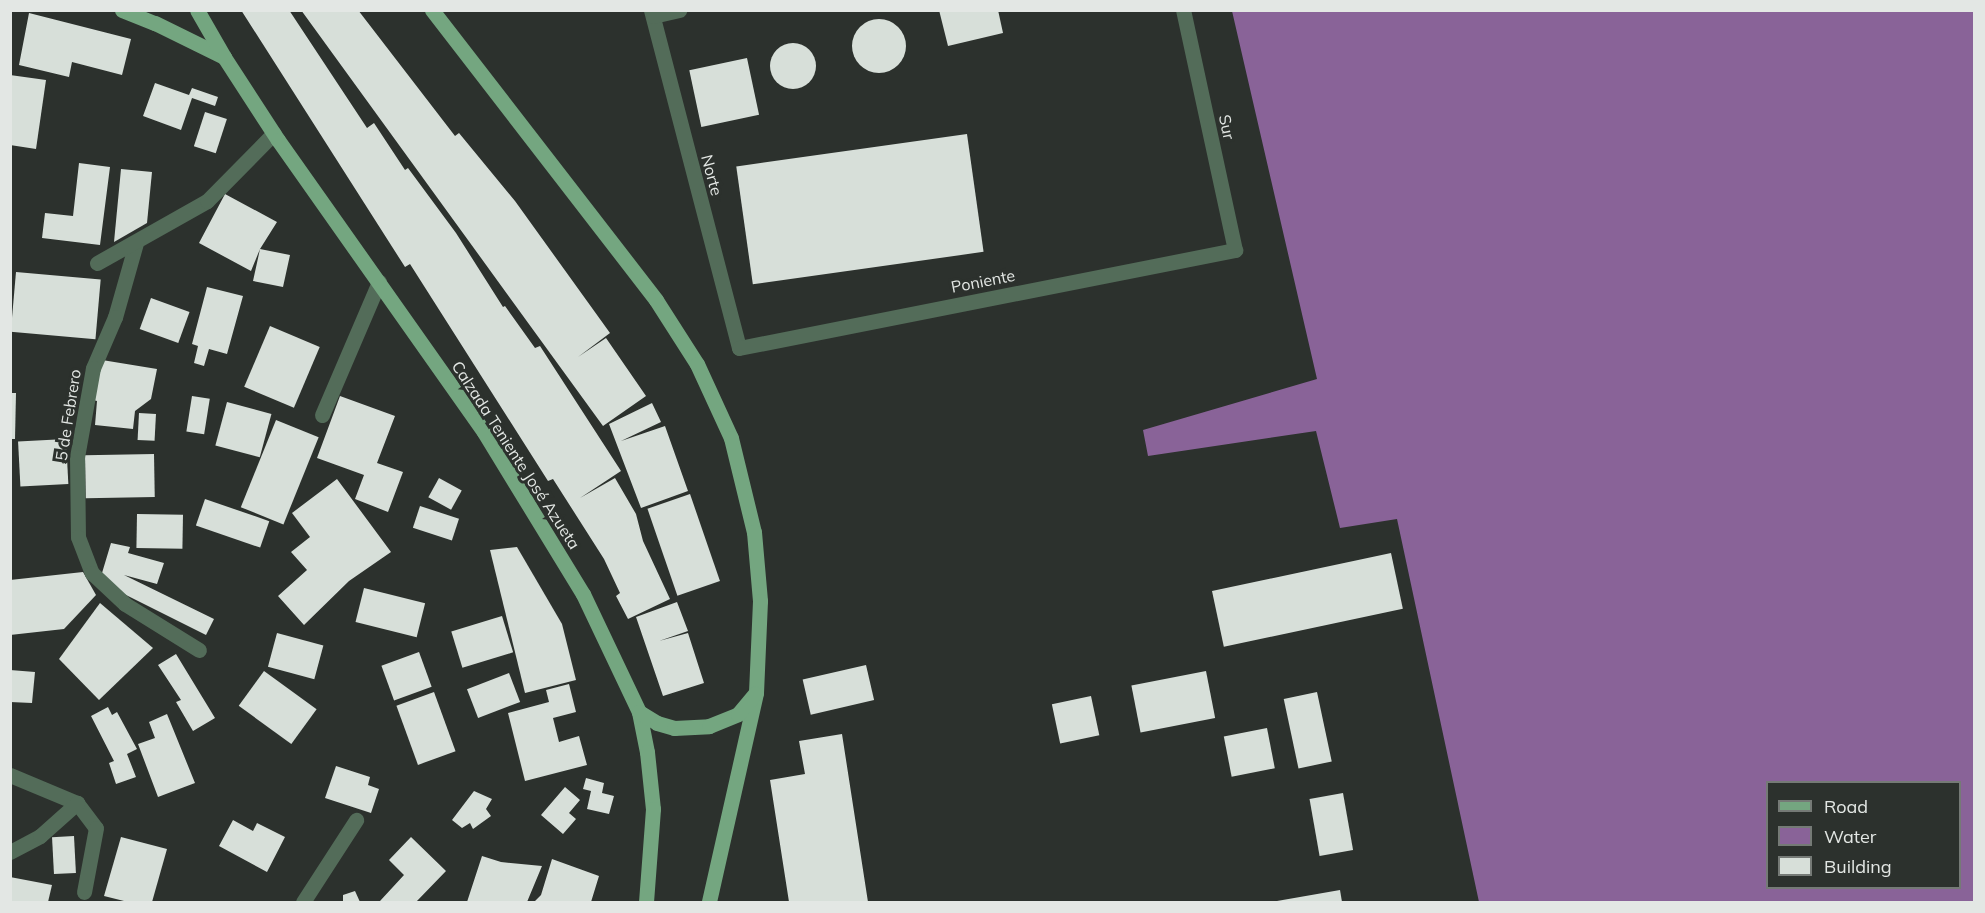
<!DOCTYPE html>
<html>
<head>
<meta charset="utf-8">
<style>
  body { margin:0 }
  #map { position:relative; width:1985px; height:913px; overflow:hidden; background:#2c312d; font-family:Mulish,sans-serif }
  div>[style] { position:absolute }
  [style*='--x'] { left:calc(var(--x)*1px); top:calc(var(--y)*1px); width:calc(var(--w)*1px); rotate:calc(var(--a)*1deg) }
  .water>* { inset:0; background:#896398 }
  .building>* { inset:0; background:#d7dfd9; transform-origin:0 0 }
  .round { border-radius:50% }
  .street>* { height:15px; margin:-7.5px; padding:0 7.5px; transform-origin:7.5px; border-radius:7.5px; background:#536c59 }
  .primary>* { height:15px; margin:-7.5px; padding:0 7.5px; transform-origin:7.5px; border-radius:7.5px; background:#74a680 }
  span { translate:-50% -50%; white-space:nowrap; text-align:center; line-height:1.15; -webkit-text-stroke:6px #2c312d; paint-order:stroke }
  .street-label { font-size:16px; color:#e3e7e4 }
  .frame { position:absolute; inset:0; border:12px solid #e3e7e4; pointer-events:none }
  .legend { position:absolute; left:1766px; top:781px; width:195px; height:108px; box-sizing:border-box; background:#2c312d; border:2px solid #757a76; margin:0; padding:8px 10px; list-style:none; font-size:18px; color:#e3e7e4 }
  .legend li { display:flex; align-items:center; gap:12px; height:30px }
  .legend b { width:30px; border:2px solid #757a76 }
</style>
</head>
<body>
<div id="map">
  <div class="water">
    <i style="clip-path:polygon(evenodd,1232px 11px,1974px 11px,1974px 902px,1479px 902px,1397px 519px,1340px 528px,1316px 431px,1148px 456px,1143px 430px,1317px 379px,1232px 11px,1768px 782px,1960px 782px,1960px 888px,1768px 888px,1768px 782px)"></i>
  </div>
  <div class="building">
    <i style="clip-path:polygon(241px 10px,289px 10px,367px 128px,374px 123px,405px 170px,408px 168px,456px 233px,503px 307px,505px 306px,535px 348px,540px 346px,621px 471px,580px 498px,615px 478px,636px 514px,643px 541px,670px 599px,628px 619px,616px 596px,620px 593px,604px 559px,553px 479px,548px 481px,410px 264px,405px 267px)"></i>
    <i style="clip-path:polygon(301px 10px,358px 10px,455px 136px,459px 133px,515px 201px,610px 333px,578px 357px,606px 338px,646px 396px,603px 426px)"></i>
    <i style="clip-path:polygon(939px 10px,998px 10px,1003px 33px,948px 46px)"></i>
    <i style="clip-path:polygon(29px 13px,131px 39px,122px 75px,72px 62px,69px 77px,19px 65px)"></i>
    <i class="round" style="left:852px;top:19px;width:54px;height:54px"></i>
    <i class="round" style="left:770px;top:43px;width:46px;height:46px"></i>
    <i style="left:747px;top:58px;width:58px;height:59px;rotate:78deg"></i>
    <i style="clip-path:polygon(10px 75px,46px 80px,36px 149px,10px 145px)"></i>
    <i style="clip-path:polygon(155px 83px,189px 95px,192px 88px,218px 97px,215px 106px,192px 98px,181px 130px,143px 116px)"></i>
    <i style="left:205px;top:112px;width:23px;height:36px;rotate:18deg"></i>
    <i style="left:967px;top:134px;width:119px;height:233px;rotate:82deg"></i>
    <i style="clip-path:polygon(79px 163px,110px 167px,100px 245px,42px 238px,45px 213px,73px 216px)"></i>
    <i style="clip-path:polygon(121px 169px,152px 172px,147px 223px,114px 242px)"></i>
    <i style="clip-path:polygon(225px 194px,277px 222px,260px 249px,290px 255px,283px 287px,253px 281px,260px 249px,251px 271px,199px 243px)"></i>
    <i style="left:16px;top:272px;width:85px;height:60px;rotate:5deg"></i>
    <i style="clip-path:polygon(207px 287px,243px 296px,227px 354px,209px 349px,204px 366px,194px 363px,198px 346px,192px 344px)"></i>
    <i style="left:151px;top:298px;width:41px;height:33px;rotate:20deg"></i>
    <i style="left:270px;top:326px;width:54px;height:66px;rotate:23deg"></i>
    <i style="clip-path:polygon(102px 360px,157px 369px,151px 399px,135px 411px,133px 429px,95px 425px,97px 401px,93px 400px)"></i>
    <i style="clip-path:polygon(10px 393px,16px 393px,15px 439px,10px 439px)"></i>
    <i style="left:192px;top:396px;width:18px;height:36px;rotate:9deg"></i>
    <i style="clip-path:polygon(340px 396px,395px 416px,377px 463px,403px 472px,388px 512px,355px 499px,364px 475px,317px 458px)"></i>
    <i style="left:227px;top:402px;width:46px;height:45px;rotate:15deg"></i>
    <i style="clip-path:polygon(652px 403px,661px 422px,621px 441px,665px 426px,688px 491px,641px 508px,609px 424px)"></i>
    <i style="left:139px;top:413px;width:17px;height:27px;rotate:3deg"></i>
    <i style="left:276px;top:420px;width:46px;height:94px;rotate:22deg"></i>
    <i style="left:66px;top:439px;width:45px;height:48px;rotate:87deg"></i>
    <i style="left:154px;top:454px;width:43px;height:69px;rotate:89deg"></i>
    <i style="left:439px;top:478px;width:26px;height:22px;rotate:29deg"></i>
    <i style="clip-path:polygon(337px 479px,391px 552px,349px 581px,304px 625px,278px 596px,307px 570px,291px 552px,310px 537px,292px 513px)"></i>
    <i style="left:690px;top:494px;width:92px;height:45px;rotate:71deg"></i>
    <i style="left:205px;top:499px;width:68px;height:28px;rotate:19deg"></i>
    <i style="left:420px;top:506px;width:41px;height:23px;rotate:18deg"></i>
    <i style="left:137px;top:514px;width:46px;height:34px;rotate:1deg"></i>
    <i style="clip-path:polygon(111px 543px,130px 547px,128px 553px,164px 563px,157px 584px,124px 575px,214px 619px,206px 635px,118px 591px,102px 573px)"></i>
    <i style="clip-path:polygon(517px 547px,562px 624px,576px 680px,525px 693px,490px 550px)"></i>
    <i style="left:1391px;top:553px;width:57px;height:183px;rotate:78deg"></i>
    <i style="clip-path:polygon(83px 572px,96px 595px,64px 629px,10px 635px,10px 580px)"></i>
    <i style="left:364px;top:588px;width:63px;height:35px;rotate:14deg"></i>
    <i style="clip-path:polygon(677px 602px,688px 631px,659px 641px,688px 633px,704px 683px,663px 696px,636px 617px)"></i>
    <i style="clip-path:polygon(100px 603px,153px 648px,99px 700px,59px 659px)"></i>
    <i style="left:502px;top:616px;width:38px;height:53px;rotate:73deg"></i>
    <i style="left:277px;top:633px;width:48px;height:35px;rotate:15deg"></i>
    <i style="left:419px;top:652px;width:37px;height:40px;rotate:70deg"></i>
    <i style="clip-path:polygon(176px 654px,215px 718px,193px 731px,176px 702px,181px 700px,158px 665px)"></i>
    <i style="left:866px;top:665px;width:36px;height:65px;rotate:77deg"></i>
    <i style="clip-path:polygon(10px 670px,35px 672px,32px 703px,10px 702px)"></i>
    <i style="left:264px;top:671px;width:65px;height:43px;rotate:36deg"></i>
    <i style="left:1206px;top:671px;width:48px;height:76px;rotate:79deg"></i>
    <i style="left:509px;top:673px;width:31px;height:45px;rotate:69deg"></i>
    <i style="clip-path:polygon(569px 684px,576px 712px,553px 718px,559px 742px,579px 736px,587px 765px,525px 781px,508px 713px,549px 702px,546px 690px)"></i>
    <i style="left:434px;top:692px;width:63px;height:40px;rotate:70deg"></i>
    <i style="left:1317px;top:692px;width:71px;height:34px;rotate:78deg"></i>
    <i style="left:1091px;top:696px;width:40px;height:40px;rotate:78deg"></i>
    <i style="clip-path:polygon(108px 707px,112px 715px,117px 712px,137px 749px,127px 754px,136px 777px,116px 784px,109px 763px,114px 761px,91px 716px)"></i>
    <i style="clip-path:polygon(167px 714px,195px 783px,158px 797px,138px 744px,155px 738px,149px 722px)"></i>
    <i style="left:1267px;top:728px;width:41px;height:44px;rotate:79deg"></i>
    <i style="clip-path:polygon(842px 734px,868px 902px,789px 902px,770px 780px,805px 774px,799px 741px)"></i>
    <i style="clip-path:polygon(336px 766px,370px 777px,368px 785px,379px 789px,371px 813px,325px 798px)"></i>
    <i style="clip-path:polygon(586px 778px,604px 783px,602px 793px,614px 796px,609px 814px,587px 809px,591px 791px,583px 789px)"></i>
    <i style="clip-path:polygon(565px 787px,580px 800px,569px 813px,576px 819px,563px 834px,541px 815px)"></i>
    <i style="clip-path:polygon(474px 791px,492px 799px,486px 809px,491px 816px,473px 829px,470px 823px,462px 828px,452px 820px)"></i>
    <i style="left:1343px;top:793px;width:58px;height:34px;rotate:80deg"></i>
    <i style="clip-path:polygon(233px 820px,253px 831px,257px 823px,285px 837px,267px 872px,219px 846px)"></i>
    <i style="left:74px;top:836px;width:37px;height:22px;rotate:87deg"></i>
    <i style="clip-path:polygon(121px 837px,167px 849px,152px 902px,128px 902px,104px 896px)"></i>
    <i style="clip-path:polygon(411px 837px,446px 871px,416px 902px,382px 902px,380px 901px,404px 875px,389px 860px)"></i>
    <i style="clip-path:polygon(482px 856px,501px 862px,542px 866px,527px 902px,467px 902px)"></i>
    <i style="clip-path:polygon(552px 859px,599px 876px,591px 902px,534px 902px,541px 895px)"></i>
    <i style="clip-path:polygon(10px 877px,52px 885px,48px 902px,10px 902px)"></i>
    <i style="clip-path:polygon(1340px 890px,1342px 902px,1277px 902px,1277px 901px)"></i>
    <i style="clip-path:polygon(355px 891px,360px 902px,343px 902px,343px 895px)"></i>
  </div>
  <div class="street">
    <i style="--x:651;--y:10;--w:349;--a:75.4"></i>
    <i style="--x:739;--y:348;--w:506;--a:-11.18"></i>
    <i style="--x:1235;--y:250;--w:246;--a:-102.2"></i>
    <i style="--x:653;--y:16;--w:27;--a:-13"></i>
    <i style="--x:136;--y:243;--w:77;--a:105.8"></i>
    <i style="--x:115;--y:317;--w:56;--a:113.3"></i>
    <i style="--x:93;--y:368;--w:90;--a:100.2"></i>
    <i style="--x:77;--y:457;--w:80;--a:89.3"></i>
    <i style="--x:78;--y:537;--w:39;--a:69"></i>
    <i style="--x:92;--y:573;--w:45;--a:43.2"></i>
    <i style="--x:125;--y:604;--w:87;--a:31.9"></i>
    <i style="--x:97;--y:263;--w:126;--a:-29.4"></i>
    <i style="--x:207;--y:201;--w:95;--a:-45.4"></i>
    <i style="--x:322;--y:415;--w:145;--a:-66.8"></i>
    <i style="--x:10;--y:775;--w:73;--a:22.7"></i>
    <i style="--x:77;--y:803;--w:31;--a:53"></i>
    <i style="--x:96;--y:828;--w:65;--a:100.6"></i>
    <i style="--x:10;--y:852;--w:34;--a:-28"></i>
    <i style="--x:40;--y:836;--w:50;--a:-41.7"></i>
    <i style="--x:303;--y:902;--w:98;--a:-57.1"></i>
  </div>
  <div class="primary">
    <i style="--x:122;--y:10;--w:35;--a:22"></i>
    <i style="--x:155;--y:23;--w:77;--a:26.2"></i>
    <i style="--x:197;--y:10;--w:54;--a:60.1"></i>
    <i style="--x:224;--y:57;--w:99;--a:57"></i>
    <i style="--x:278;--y:140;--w:357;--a:54.8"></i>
    <i style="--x:484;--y:432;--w:190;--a:58.6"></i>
    <i style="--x:583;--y:594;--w:131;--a:64.6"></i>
    <i style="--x:639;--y:712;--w:41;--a:78.7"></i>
    <i style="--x:647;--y:752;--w:57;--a:84"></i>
    <i style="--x:653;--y:809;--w:93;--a:94.3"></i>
    <i style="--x:432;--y:10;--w:366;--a:52.3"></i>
    <i style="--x:656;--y:300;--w:76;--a:57.4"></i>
    <i style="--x:697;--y:364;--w:81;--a:65.3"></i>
    <i style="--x:731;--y:438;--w:97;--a:76.3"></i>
    <i style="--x:754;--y:532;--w:69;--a:85"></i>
    <i style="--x:760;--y:601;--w:92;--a:92.5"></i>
    <i style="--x:756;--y:693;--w:214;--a:102.7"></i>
    <i style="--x:639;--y:712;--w:21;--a:31"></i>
    <i style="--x:657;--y:723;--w:18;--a:16"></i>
    <i style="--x:674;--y:728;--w:35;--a:-3"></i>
    <i style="--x:709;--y:726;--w:31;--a:-22"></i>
    <i style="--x:738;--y:714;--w:26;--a:-50"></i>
  </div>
  <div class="street-label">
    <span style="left:1227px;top:127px;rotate:78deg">Sur</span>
    <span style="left:712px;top:175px;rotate:75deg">Norte</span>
    <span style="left:983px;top:281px;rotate:-11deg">Poniente</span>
    <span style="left:68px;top:415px;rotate:-81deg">5 de Febrero</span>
    <span style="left:516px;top:455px;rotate:57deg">Calzada Teniente José Azueta</span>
  </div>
  <div class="frame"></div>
  <ul class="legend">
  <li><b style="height:8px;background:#74a680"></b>Road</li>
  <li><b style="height:16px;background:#896398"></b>Water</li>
  <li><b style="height:16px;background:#d7dfd9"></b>Building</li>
  </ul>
</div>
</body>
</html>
